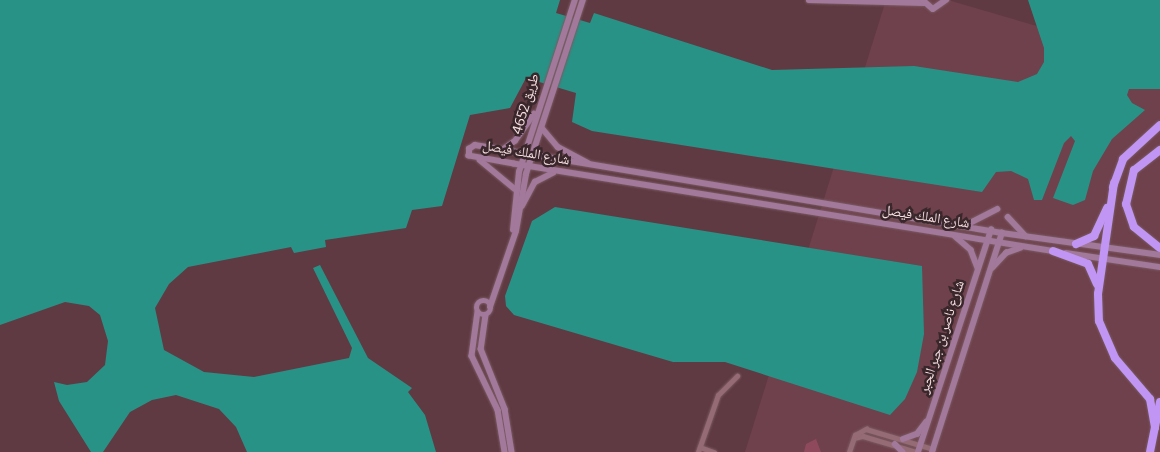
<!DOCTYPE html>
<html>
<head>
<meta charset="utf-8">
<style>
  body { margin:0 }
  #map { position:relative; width:1160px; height:452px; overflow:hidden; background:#603a43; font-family:Bitter,"Noto Naskh Arabic",serif }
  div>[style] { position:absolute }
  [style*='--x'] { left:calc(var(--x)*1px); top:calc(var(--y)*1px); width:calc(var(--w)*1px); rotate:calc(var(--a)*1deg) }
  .built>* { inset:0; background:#6f414c }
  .water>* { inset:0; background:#299286 }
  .building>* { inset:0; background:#8e4a5c }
  .roads { filter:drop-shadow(0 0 1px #795a61) drop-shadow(0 0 1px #795a61) }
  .street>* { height:4.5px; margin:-2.25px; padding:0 2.25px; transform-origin:2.25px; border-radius:2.25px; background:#956b75 }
  .secondary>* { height:5.5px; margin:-2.75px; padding:0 2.75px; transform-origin:2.75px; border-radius:2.75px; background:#a2789b }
  .secondary>.ring { margin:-2.75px; padding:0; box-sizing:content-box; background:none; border:5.5px solid #a2789b; border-radius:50% }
  .highway>* { height:8px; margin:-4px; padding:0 4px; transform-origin:4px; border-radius:4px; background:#c095f4 }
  span { translate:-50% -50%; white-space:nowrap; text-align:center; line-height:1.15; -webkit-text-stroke:5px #39272b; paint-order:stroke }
  .street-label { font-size:14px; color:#f8e0e4 }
</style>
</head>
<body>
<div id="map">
  <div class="built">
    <i style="clip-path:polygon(886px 0,948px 0,1160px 62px,1160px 452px,745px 452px)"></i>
  </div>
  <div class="water">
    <i style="clip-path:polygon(0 0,560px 0,556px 13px,590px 23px,594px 13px,772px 70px,914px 66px,1018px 82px,1037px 74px,1044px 62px,1044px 48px,1028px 0,1160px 0,1160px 89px,1129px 89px,1127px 95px,1132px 103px,1145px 110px,1112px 139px,1093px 171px,1085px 200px,1073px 205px,1053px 198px,1075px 141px,1071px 136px,1064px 143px,1042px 200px,1034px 200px,1028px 179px,1011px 171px,996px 172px,982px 192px,592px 131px,572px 122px,576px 93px,526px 78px,510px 108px,470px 115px,442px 206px,412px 210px,406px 228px,325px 240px,326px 247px,294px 253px,291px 247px,188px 267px,169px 284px,155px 308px,164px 350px,204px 372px,254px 377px,349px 358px,352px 348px,313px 268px,320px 265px,368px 358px,412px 388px,408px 392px,425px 415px,436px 452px,247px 452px,236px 427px,219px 409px,176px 395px,152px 400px,130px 412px,103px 452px,91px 452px,59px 401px,54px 382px,67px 385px,87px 382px,105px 365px,108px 341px,100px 315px,89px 306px,65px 302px,0 325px)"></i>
    <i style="clip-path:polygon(555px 207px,922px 266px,924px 334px,917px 372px,905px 399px,890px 415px,725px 362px,673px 362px,514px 315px,506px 306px,505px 296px,532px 221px)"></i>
  </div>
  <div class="building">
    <i style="clip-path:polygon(816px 439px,821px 452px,804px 452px,806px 444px)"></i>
  </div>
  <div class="roads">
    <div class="street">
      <i style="--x:854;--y:438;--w:9;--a:-13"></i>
      <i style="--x:863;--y:436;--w:56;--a:16.5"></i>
      <i style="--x:700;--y:447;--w:15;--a:20"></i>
      <i style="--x:698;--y:452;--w:60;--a:-70.7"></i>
      <i style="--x:718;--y:395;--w:27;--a:-45"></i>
      <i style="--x:849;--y:452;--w:18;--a:-71"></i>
      <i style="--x:855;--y:435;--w:13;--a:-29"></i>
      <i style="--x:866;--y:429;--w:70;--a:16.6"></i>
    </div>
    <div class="secondary">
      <i style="--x:809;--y:0;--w:115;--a:1.5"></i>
      <i style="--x:923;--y:0;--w:13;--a:42"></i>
      <i style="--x:933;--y:9;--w:16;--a:-35"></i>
      <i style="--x:542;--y:128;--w:25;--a:50"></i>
      <i style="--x:558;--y:147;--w:34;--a:28"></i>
      <i style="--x:501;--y:151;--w:17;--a:-36"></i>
      <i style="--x:515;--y:141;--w:33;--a:-55"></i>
      <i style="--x:480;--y:160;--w:45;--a:39.6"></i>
      <i style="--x:522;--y:206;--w:27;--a:-62"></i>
      <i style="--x:535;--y:182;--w:20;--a:-27"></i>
      <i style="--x:1008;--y:217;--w:26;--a:47"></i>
      <i style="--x:966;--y:225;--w:35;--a:-27"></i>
      <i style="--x:513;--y:230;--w:58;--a:-84.1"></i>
      <i style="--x:519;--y:172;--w:181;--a:-72"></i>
      <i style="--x:955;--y:236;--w:21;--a:41"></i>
      <i style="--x:971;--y:250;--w:19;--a:69"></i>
      <i style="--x:1056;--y:252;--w:549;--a:-170.78"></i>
      <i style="--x:514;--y:164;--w:46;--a:-169.9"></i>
      <i style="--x:469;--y:156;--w:7;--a:-90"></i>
      <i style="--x:469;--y:149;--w:7;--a:-34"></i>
      <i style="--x:475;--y:145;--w:534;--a:9.48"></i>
      <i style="--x:1002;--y:233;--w:160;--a:7.9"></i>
      <i style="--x:1066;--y:253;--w:95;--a:8.5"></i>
      <i style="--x:992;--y:268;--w:21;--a:-47"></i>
      <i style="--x:1006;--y:253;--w:15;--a:-20"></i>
      <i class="ring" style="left:477px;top:301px;width:8.5px;height:8.5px"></i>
      <i style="--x:490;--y:307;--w:80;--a:-71.1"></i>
      <i style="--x:516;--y:231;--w:58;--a:-80"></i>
      <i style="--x:526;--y:174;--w:183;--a:-71.9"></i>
      <i style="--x:478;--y:312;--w:44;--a:97.8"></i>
      <i style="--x:472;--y:356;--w:60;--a:64.3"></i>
      <i style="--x:498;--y:410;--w:43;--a:80.5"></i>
      <i style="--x:486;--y:315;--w:34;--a:98"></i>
      <i style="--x:481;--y:349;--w:65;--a:68.2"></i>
      <i style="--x:505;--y:409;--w:44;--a:80.8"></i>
      <i style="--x:903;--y:439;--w:15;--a:-20"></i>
      <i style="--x:917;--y:434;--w:15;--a:-53"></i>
      <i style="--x:895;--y:444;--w:11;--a:45"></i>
      <i style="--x:918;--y:452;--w:234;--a:-71.8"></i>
      <i style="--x:932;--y:452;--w:230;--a:-72.3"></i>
    </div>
    <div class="highway">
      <i style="--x:1160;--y:150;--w:33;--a:142"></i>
      <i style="--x:1134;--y:170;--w:35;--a:103"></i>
      <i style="--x:1126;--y:204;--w:24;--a:71"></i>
      <i style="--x:1134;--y:227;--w:33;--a:39"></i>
      <i style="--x:1114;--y:183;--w:112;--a:98.2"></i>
      <i style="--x:1098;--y:294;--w:27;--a:88"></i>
      <i style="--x:1099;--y:321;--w:40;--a:66.6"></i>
      <i style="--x:1115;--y:358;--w:54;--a:49.5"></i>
      <i style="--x:1150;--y:399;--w:29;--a:80"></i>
      <i style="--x:1113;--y:187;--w:30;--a:-70"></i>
      <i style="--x:1123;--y:159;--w:50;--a:-42.6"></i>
      <i style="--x:1076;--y:244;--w:20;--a:-24"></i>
      <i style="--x:1094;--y:236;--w:31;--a:-65"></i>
      <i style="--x:1053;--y:251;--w:37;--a:20"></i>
      <i style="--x:1088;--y:264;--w:22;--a:66"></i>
      <i style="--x:1150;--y:452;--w:51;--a:-78.7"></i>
    </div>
  </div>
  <div class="street-label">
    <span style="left:526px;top:104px;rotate:-73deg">طريق 4652</span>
    <span style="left:526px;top:153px;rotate:10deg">شارع الملك فيصل</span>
    <span style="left:926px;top:217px;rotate:9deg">شارع الملك فيصل</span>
    <span style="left:942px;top:337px;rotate:-72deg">شارع ناصر بن جبر الجبر</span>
  </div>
</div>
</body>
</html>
